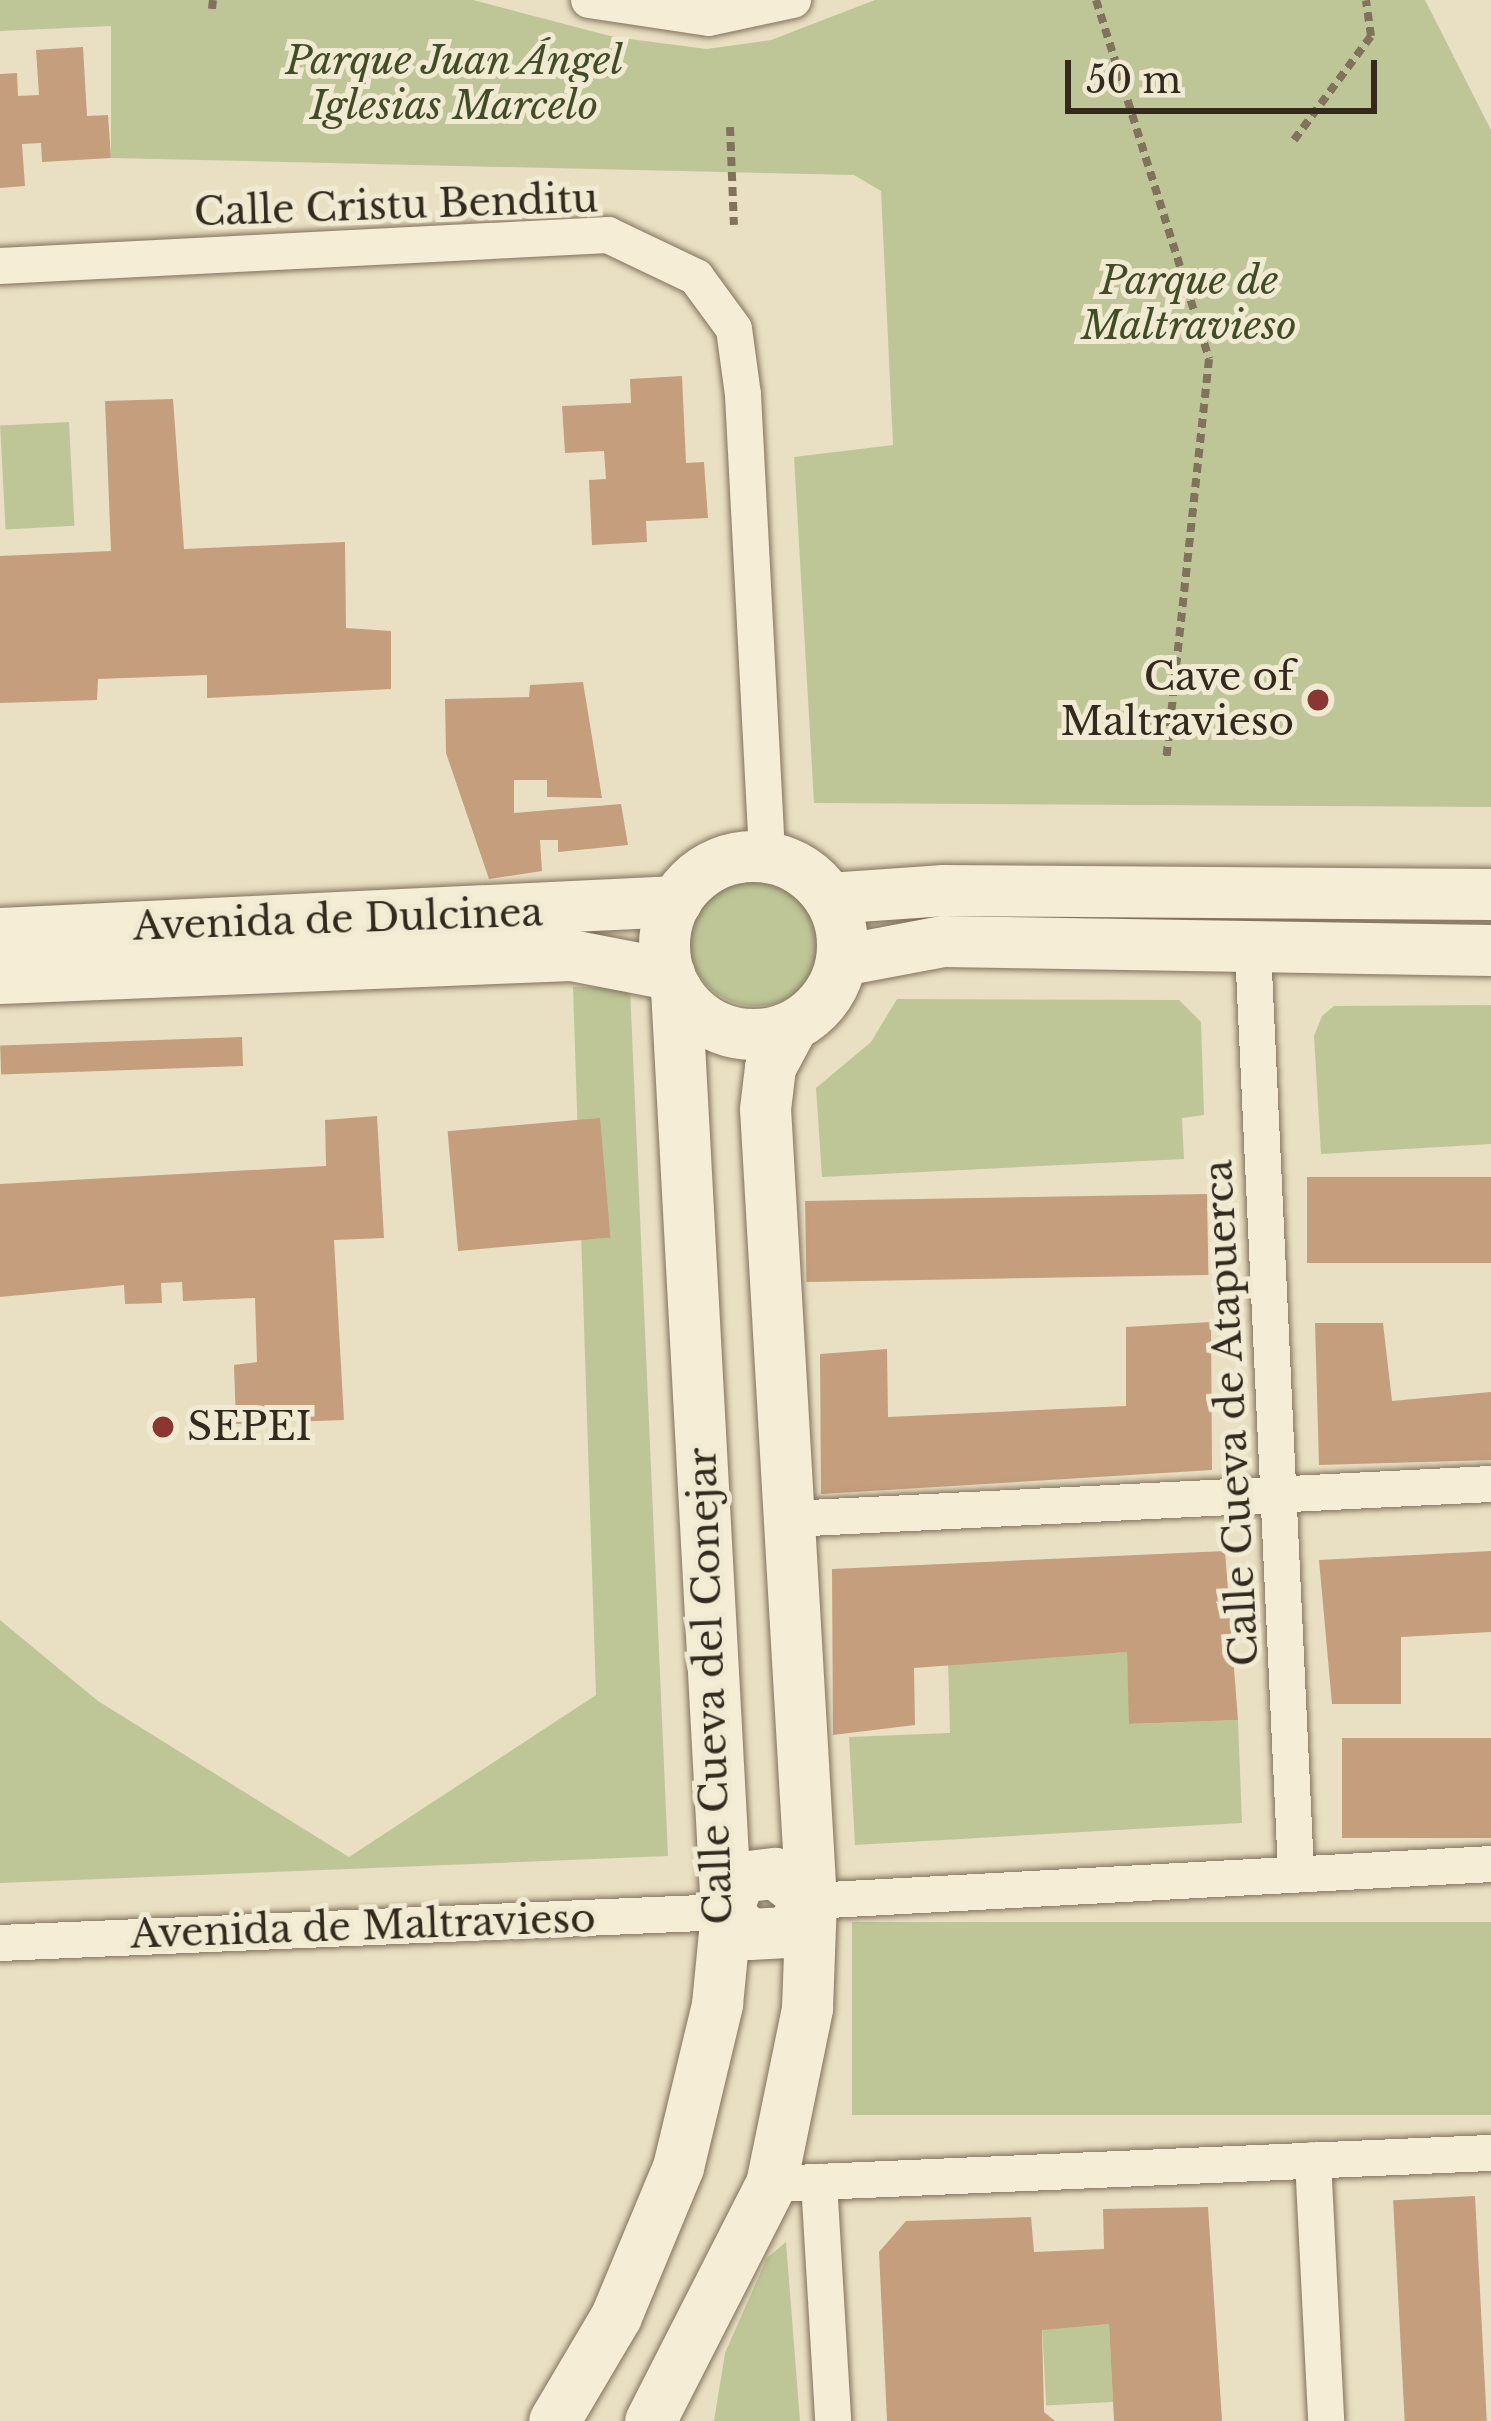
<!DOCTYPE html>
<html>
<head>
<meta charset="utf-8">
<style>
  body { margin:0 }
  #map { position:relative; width:1491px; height:2421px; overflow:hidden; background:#e9e0c3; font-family:"Libre Baskerville",serif }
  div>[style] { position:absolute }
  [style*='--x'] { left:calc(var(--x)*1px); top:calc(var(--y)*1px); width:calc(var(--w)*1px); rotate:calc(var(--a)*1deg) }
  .green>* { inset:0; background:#bec698; transform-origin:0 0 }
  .round { border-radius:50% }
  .building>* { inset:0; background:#c49e7d; transform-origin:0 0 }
  .path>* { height:8px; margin-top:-4px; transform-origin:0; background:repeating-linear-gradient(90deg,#81725c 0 9px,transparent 0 15px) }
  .roads { filter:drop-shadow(0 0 3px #81725c) drop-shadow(0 0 3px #81725c) }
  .street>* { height:36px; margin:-18px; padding:0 18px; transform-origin:18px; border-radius:18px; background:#f5edd5 }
  .secondary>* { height:51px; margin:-25.5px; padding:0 25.5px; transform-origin:25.5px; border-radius:25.5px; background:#f5edd5 }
  .secondary>.ring { margin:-25.5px; padding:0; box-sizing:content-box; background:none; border:51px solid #f5edd5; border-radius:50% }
  .dots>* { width:33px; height:33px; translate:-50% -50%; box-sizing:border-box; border:6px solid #f1ead2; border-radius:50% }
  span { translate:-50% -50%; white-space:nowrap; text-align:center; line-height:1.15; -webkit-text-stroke:10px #f1ead2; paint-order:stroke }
  .park-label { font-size:39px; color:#414d27; font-style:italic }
  .street-label { font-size:39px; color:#33291e }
  .poi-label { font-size:39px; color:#33291e }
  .right { translate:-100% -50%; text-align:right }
  .left { translate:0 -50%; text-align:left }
  .scale { position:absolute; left:1065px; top:60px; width:312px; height:54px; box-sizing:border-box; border:6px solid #33291e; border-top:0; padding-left:15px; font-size:36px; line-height:42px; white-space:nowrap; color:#33291e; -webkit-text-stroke:9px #f1ead2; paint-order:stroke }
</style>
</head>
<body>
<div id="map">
  <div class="green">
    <i style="clip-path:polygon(0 0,473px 0,614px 37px,707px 49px,771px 40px,875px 0,1425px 0,1491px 130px,1491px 807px,814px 803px,794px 457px,893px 445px,881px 191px,854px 175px,111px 158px,111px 26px,0 31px)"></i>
    <i style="left:69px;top:422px;width:104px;height:69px;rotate:87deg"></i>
    <i class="round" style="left:688px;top:870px;width:136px;height:136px"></i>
    <i style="clip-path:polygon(573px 987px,630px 988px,668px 1856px,0 1883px,0 1620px,98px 1701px,349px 1857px,596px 1695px)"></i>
    <i style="clip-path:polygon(897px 999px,1179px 1000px,1201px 1022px,1204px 1115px,1182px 1118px,1184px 1159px,822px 1177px,816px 1088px,871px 1042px)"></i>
    <i style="clip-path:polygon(1491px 1005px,1491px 1144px,1321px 1154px,1314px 1036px,1322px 1016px,1334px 1006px)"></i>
    <i style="clip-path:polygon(1127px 1652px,1130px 1724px,1238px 1720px,1242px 1823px,855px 1845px,849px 1737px,950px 1733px,948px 1661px)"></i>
    <i style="left:1491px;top:1922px;width:193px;height:639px;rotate:90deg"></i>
    <i style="clip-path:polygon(786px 2242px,800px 2421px,714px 2421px,725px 2353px,767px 2258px)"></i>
    <i style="left:1109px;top:2324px;width:78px;height:67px;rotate:87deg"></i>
  </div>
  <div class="building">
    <i style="clip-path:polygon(83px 47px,87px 116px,108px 115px,111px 158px,42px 162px,41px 143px,22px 144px,25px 186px,0 188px,0 74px,17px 73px,18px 96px,39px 95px,36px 50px)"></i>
    <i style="clip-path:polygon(682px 376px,686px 463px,704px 462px,708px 518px,646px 521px,647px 542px,592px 545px,589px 480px,606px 479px,604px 451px,565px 453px,562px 406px,631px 403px,630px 379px)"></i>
    <i style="clip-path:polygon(173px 399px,184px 549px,345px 542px,346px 628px,391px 631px,391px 689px,207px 698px,207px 675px,98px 679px,97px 700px,0 703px,0 556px,111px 551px,105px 401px)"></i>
    <i style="clip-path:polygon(583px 682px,602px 798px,547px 797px,547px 780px,514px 780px,514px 813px,621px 804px,628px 845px,558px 852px,558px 840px,540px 840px,542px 871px,489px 879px,446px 753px,445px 699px,529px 697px,530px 685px)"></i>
    <i style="left:242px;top:1037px;width:29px;height:242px;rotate:88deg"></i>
    <i style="clip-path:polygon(377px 1116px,384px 1238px,334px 1240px,344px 1420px,236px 1424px,234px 1365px,257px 1362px,255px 1298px,183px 1301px,182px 1282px,161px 1283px,162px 1303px,125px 1304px,124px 1285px,0 1297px,0 1184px,326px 1166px,325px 1120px)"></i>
    <i style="left:600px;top:1118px;width:120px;height:153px;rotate:85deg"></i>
    <i style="left:1491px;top:1177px;width:86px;height:184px;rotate:90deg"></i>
    <i style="left:1207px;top:1194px;width:81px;height:402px;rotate:89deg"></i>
    <i style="clip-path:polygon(1211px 1322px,1212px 1470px,821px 1494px,820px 1354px,887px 1349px,888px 1417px,1126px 1406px,1126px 1327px)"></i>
    <i style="clip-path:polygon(1315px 1323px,1383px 1323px,1392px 1401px,1491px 1392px,1491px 1460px,1319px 1465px)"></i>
    <i style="clip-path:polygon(1225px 1551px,1238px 1720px,1129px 1724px,1127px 1652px,914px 1668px,915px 1725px,833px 1735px,832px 1569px)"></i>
    <i style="clip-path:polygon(1491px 1551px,1491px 1632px,1401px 1637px,1401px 1704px,1332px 1704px,1319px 1560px)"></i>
    <i style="left:1491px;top:1738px;width:100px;height:149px;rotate:90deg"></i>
    <i style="left:1475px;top:2196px;width:225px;height:82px;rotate:87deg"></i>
    <i style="clip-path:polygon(1208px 2207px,1222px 2421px,1114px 2421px,1109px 2324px,1042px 2330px,1044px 2412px,1055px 2421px,887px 2421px,879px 2252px,906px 2221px,1031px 2217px,1034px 2252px,1104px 2249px,1103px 2209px)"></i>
  </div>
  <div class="path">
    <i style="--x:1096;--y:0;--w:376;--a:72.5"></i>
    <i style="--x:1209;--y:359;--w:403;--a:96.1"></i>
    <i style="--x:212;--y:9;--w:9;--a:-84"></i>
    <i style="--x:730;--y:127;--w:98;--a:87.7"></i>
    <i style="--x:1294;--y:140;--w:129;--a:-53.5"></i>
    <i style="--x:1371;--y:36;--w:36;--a:-98"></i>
  </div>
  <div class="roads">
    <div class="street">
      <i style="--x:589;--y:0;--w:121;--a:8.5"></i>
      <i style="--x:709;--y:18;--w:86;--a:-12.1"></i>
      <i style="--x:0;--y:266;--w:609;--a:-2.92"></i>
      <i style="--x:608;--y:235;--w:98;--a:25.5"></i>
      <i style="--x:696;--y:277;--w:64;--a:53.8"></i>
      <i style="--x:734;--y:329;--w:67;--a:82.2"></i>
      <i style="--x:743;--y:395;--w:463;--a:87"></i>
      <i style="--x:1253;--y:949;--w:924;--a:87.33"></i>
      <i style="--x:790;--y:1519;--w:702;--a:-2.86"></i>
      <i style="--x:811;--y:1901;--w:681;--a:-3.11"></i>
      <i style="--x:0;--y:1943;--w:727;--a:-2.45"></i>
      <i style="--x:1313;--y:2160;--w:261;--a:87.1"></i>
      <i style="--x:819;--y:2182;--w:239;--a:86.6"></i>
      <i style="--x:771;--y:2184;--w:721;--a:-2.47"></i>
    </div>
    <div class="secondary">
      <i class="ring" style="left:664px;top:856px;width:127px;height:127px"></i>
      <i style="--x:829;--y:898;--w:115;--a:-4"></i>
      <i style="--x:944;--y:890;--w:547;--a:0.42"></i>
      <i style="--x:0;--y:933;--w:677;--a:-2.71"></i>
      <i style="--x:842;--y:960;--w:103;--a:-10.7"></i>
      <i style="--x:943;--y:941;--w:548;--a:0.94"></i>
      <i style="--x:0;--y:978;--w:571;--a:-2.31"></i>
      <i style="--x:571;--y:955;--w:100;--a:11"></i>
      <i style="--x:775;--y:1873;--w:46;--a:37.9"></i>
      <i style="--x:811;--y:1901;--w:39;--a:128"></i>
      <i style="--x:787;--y:1932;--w:38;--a:177"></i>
      <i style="--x:749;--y:1934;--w:32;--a:-136"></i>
      <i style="--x:726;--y:1912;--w:38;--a:-68"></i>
      <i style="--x:740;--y:1877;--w:35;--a:-7"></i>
      <i style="--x:554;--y:2421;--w:122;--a:-59.4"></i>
      <i style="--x:616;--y:2316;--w:161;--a:-67.4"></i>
      <i style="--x:678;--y:2167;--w:168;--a:-76.5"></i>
      <i style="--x:717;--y:2004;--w:92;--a:-84.4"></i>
      <i style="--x:726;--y:1912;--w:924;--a:-93.1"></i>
      <i style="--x:650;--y:2421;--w:266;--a:-63"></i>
      <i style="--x:771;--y:2184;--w:180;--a:-78.4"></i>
      <i style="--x:807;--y:2008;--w:107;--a:-87.9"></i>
      <i style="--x:811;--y:1901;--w:793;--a:-93.32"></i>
      <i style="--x:765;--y:1109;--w:42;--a:-83.2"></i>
      <i style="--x:770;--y:1067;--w:47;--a:-61.8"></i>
    </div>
  </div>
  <div class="dots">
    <i style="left:1318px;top:700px;background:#8a3632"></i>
    <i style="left:163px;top:1427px;background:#8a3632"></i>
  </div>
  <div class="park-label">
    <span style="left:454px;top:84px">Parque Juan Ángel<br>Iglesias Marcelo</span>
    <span style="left:1189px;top:304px">Parque de<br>Maltravieso</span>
  </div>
  <div class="street-label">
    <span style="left:396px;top:206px;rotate:-2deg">Calle Cristu Benditu</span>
    <span style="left:338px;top:920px;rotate:-2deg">Avenida de Dulcinea</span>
    <span style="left:1232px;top:1413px;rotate:-93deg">Calle Cueva de Atapuerca</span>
    <span style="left:711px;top:1686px;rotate:-92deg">Calle Cueva del Conejar</span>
    <span style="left:363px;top:1927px;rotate:-2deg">Avenida de Maltravieso</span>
  </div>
  <div class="poi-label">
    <span class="right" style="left:1294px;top:700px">Cave of<br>Maltravieso</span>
    <span class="left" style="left:187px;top:1427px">SEPEI</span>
  </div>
  <div class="scale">50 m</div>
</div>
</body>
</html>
